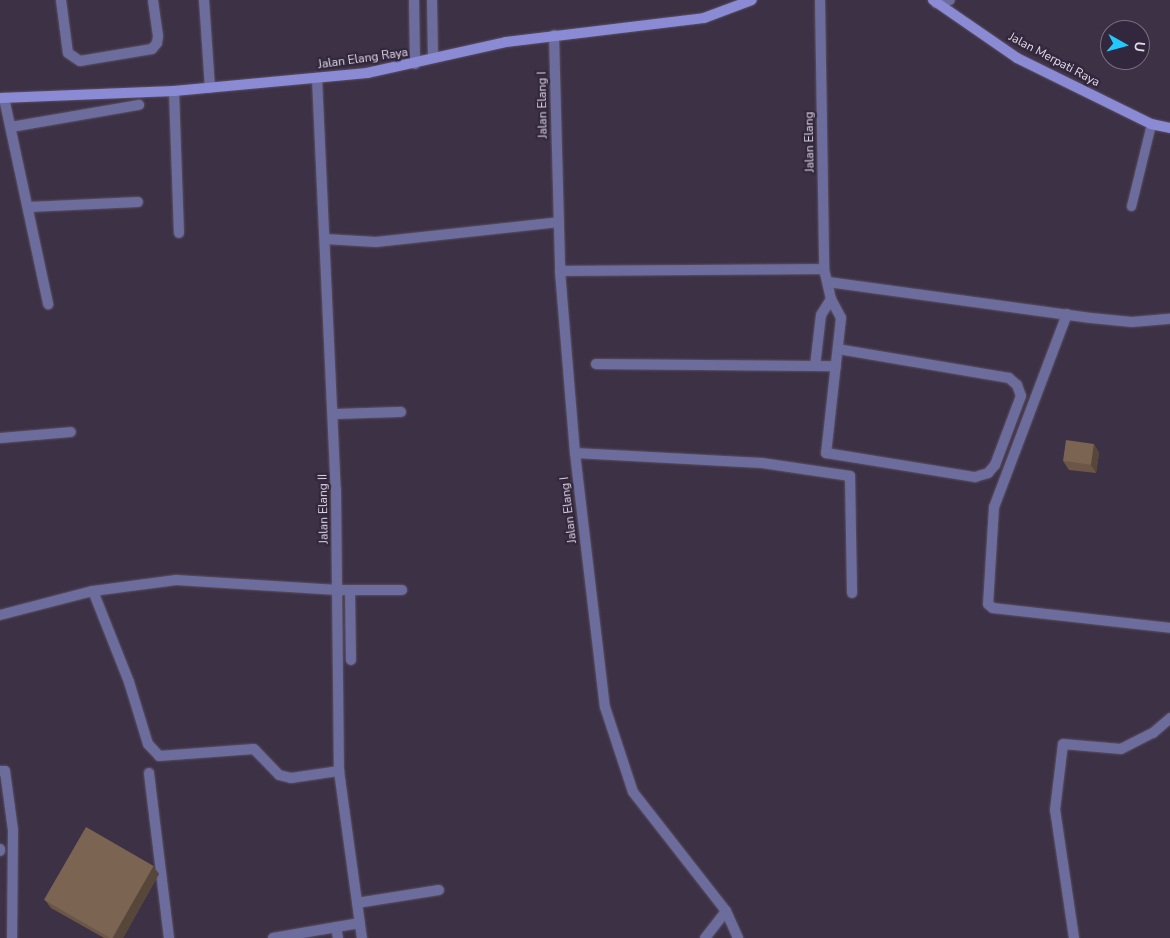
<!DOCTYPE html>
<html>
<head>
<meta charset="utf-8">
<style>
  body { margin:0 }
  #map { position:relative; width:1170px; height:938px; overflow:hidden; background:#3d3146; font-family:"Nunito Sans",sans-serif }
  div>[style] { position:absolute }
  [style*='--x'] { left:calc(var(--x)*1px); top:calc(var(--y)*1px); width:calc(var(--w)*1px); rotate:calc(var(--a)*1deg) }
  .roads { filter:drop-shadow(0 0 1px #5b5063) drop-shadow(0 0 1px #5b5063) }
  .lane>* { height:9px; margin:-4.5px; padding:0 4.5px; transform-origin:4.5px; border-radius:4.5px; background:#6c6d9c }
  .street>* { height:10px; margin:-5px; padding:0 5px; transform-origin:5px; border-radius:5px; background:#6c6d9c }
  .secondary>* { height:10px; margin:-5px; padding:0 5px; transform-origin:5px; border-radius:5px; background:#8a8ad5 }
  .wall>* { inset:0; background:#6b5647 }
  .shaded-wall>* { inset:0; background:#57463a }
  .building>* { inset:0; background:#7c6453; transform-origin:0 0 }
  span { translate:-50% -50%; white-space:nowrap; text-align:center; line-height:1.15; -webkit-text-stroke:4.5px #32273c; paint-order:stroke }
  .street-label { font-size:12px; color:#e2dbe9 }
  .north { position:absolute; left:1100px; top:20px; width:50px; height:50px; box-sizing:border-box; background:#32273c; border:1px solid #786f81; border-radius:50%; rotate:97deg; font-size:14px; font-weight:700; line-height:20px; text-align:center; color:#e2dbe9 }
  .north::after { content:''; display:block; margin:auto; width:18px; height:22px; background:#21c9fd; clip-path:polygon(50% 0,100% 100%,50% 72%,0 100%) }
</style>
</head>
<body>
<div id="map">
  <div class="roads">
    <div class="lane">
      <i style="--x:1131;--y:206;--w:84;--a:-76.3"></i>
    </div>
    <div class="street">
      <i style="--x:61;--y:0;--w:53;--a:82.5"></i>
      <i style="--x:68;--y:53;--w:14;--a:34"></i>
      <i style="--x:80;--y:61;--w:73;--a:-9.5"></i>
      <i style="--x:152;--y:49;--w:8;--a:-50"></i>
      <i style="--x:157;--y:43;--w:7;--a:-82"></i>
      <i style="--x:158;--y:36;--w:36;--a:-98"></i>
      <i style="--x:204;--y:0;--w:88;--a:86.1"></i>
      <i style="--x:414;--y:0;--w:64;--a:89.1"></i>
      <i style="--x:432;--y:0;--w:58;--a:89"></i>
      <i style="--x:820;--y:0;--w:269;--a:89.1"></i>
      <i style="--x:824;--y:269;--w:31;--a:77"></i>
      <i style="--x:831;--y:299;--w:21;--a:62"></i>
      <i style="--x:841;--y:318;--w:136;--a:96.3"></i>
      <i style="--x:826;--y:453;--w:151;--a:9.2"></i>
      <i style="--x:975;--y:477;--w:14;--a:-17"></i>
      <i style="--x:988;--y:473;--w:11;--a:-49"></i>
      <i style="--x:995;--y:465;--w:74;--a:-69.4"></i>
      <i style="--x:1021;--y:396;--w:12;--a:-110"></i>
      <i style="--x:1017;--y:385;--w:11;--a:-139"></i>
      <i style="--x:1009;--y:378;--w:173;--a:-170.4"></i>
      <i style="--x:936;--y:3;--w:14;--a:-12"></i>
      <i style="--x:554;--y:35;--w:236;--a:88.5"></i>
      <i style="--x:560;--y:271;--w:183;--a:85.3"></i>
      <i style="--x:575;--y:453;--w:256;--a:83.3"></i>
      <i style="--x:605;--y:707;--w:89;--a:71.8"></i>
      <i style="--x:633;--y:792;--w:151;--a:52"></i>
      <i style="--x:726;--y:911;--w:30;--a:66"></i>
      <i style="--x:317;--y:78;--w:411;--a:87.4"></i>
      <i style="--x:336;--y:489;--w:282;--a:89.4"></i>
      <i style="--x:339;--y:771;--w:169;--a:82.2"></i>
      <i style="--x:174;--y:91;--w:142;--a:88"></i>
      <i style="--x:4;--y:98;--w:211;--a:77.9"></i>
      <i style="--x:11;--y:127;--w:130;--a:-9.8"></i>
      <i style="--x:29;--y:207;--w:109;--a:-2.6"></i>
      <i style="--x:325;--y:239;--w:51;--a:3.4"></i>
      <i style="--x:376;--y:242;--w:184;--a:-6.2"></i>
      <i style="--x:560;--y:271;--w:264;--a:-0.4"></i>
      <i style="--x:828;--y:282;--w:265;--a:7.8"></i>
      <i style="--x:1091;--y:318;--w:41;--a:5.6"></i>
      <i style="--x:1132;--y:322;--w:38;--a:-5"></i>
      <i style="--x:1067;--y:314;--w:206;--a:110.7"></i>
      <i style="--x:994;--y:507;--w:97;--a:93.5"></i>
      <i style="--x:988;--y:604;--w:6;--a:39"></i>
      <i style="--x:993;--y:608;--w:178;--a:6.4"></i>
      <i style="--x:596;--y:364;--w:240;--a:0.5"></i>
      <i style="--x:815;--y:366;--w:51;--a:-83.3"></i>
      <i style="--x:821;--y:315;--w:19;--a:-58"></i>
      <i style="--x:333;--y:414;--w:68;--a:-1.7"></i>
      <i style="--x:0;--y:438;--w:71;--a:-4.8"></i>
      <i style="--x:575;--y:453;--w:187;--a:3.1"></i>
      <i style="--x:762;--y:463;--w:89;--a:8.4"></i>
      <i style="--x:850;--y:476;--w:117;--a:89"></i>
      <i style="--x:350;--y:590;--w:70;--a:89.2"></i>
      <i style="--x:93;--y:591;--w:98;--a:68.4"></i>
      <i style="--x:129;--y:682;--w:65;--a:73"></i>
      <i style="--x:148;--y:744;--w:16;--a:47"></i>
      <i style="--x:159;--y:756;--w:95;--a:-4.2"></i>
      <i style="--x:254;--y:749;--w:36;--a:46"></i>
      <i style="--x:279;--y:775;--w:12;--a:14"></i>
      <i style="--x:291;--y:778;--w:49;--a:-8.3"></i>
      <i style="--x:0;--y:615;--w:96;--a:-14.5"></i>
      <i style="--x:93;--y:591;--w:84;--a:-7.5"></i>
      <i style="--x:176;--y:580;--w:162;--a:3.5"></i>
      <i style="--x:338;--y:590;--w:64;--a:0"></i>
      <i style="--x:0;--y:771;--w:5;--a:0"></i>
      <i style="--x:5;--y:771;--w:60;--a:82.3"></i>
      <i style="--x:13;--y:830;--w:108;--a:90.5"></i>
      <i style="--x:149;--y:773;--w:166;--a:83.1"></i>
      <i style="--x:0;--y:849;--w:2;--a:90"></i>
      <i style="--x:357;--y:903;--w:83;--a:-9"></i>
      <i style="--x:336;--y:927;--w:11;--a:80"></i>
      <i style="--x:273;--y:938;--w:88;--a:-9.8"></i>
      <i style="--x:705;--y:938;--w:34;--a:-52"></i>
      <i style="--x:1074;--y:938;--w:129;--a:-98.4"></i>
      <i style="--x:1055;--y:810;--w:66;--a:-83.1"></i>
      <i style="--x:1063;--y:744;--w:58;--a:4.9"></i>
      <i style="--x:1121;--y:749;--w:36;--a:-27"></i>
      <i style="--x:1153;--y:733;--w:23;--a:-41"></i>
    </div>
    <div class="secondary">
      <i style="--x:933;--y:0;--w:102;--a:34.6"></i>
      <i style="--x:1017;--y:58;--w:149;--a:26.2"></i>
      <i style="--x:1151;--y:124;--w:19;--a:12"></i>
      <i style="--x:0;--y:98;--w:174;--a:-2.3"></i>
      <i style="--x:174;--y:91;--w:194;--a:-5.3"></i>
      <i style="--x:367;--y:73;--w:142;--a:-12.6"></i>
      <i style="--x:506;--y:42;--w:199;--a:-6.9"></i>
      <i style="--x:704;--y:18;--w:51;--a:-20.6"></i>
    </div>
  </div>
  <div class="wall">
    <i style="clip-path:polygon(1094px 444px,1099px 453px,1096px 473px,1069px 470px,1063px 461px)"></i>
    <i style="clip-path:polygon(153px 866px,159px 874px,123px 938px,104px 938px,51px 908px,45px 900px)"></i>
  </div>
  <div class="shaded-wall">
    <i style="clip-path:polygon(1094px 444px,1099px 453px,1096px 473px,1091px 465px)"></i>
    <i style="clip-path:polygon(153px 866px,159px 874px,123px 938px,113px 938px)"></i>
  </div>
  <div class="building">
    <i style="left:1066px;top:440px;width:28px;height:21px;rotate:8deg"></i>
    <i style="left:86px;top:827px;width:78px;height:84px;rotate:30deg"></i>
  </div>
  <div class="street-label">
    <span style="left:363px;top:59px;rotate:-8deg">Jalan Elang Raya</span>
    <span style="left:1054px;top:60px;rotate:28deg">Jalan Merpati Raya</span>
    <span style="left:543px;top:105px;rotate:-91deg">Jalan Elang I</span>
    <span style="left:810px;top:142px;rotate:-91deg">Jalan Elang</span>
    <span style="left:324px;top:509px;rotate:-91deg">Jalan Elang II</span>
    <span style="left:569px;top:510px;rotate:-97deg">Jalan Elang I</span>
  </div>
  <div class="north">U</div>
</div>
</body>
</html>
